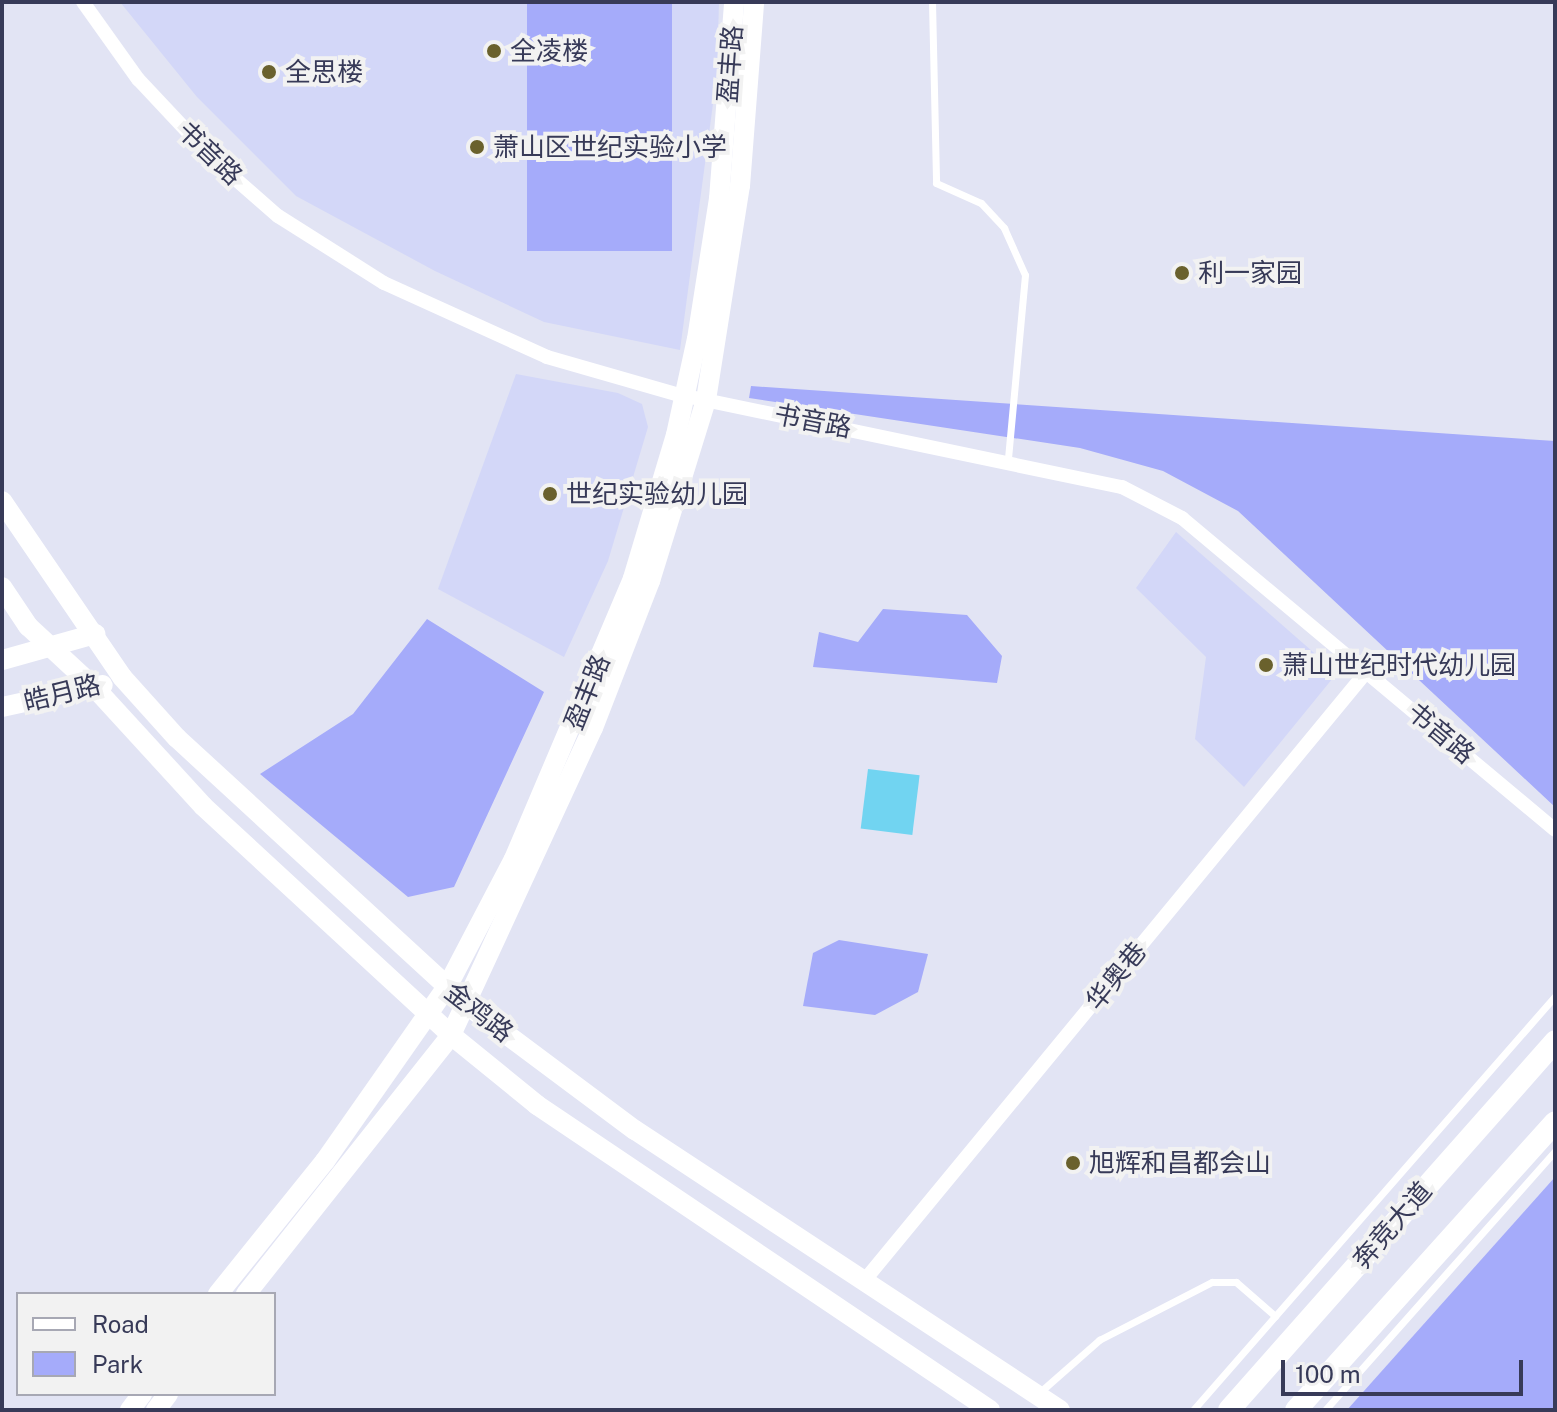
<!DOCTYPE html>
<html>
<head>
<meta charset="utf-8">
<style>
  body { margin:0 }
  #map { position:relative; width:1557px; height:1412px; overflow:hidden; background:#e2e4f4; font-family:"Public Sans","Noto Sans SC",sans-serif }
  div>[style] { position:absolute }
  [style*='--x'] { left:calc(var(--x)*1px); top:calc(var(--y)*1px); width:calc(var(--w)*1px); rotate:calc(var(--a)*1deg) }
  .built>* { inset:0; background:#d3d7f8 }
  .green>* { inset:0; background:#a5abfa; transform-origin:0 0 }
  .water>* { inset:0; background:#71d4f1; transform-origin:0 0 }
  .lane>* { height:7px; margin:-3.5px; padding:0 3.5px; transform-origin:3.5px; border-radius:3.5px; background:#fff }
  .street>* { height:14px; margin:-7px; padding:0 7px; transform-origin:7px; border-radius:7px; background:#fff }
  .secondary>* { height:20px; margin:-10px; padding:0 10px; transform-origin:10px; border-radius:10px; background:#fff }
  .primary>* { height:22px; margin:-11px; padding:0 11px; transform-origin:11px; border-radius:11px; background:#fff }
  .dots>* { width:22px; height:22px; translate:-50% -50%; box-sizing:border-box; border:4px solid #f2f2f2; border-radius:50% }
  span { translate:-50% -50%; white-space:nowrap; text-align:center; line-height:1.15; -webkit-text-stroke:8px #f2f2f2; paint-order:stroke }
  .poi-label { font-size:26px; color:#373a58 }
  .left { translate:0 -50%; text-align:left }
  .street-label { font-size:26px; color:#373a58 }
  .frame { position:absolute; inset:0; border:4px solid #373a58; pointer-events:none }
  .legend { position:absolute; left:16px; top:1292px; width:260px; height:104px; box-sizing:border-box; background:#f2f2f2; border:2px solid #a7a8b4; margin:0; padding:10px 14px; list-style:none; font-size:24px; color:#373a58 }
  .legend li { display:flex; align-items:center; gap:16px; height:40px }
  .legend b { width:40px; border:2px solid #a7a8b4 }
  .scale { position:absolute; left:1281px; top:1360px; width:242px; height:36px; box-sizing:border-box; border:4px solid #373a58; border-top:0; padding-left:10px; font-size:24px; line-height:28px; white-space:nowrap; color:#373a58; -webkit-text-stroke:6px #f2f2f2; paint-order:stroke }
</style>
</head>
<body>
<div id="map">
  <div class="built">
    <i style="clip-path:polygon(120px 2px,719px 2px,717px 74px,680px 350px,544px 322px,435px 271px,296px 196px,197px 97px)"></i>
    <i style="clip-path:polygon(516px 374px,618px 393px,642px 404px,648px 427px,608px 561px,564px 657px,438px 589px)"></i>
    <i style="clip-path:polygon(1176px 532px,1337px 673px,1244px 787px,1195px 739px,1206px 657px,1136px 588px)"></i>
  </div>
  <div class="green">
    <i style="left:527px;top:2px;width:145px;height:249px"></i>
    <i style="clip-path:polygon(751px 386px,1555px 441px,1555px 807px,1238px 511px,1163px 471px,1080px 448px,749px 398px)"></i>
    <i style="clip-path:polygon(883px 609px,967px 615px,1002px 656px,997px 683px,813px 667px,819px 632px,858px 642px)"></i>
    <i style="clip-path:polygon(427px 619px,544px 692px,454px 887px,408px 897px,260px 774px,353px 714px)"></i>
    <i style="clip-path:polygon(839px 940px,928px 954px,918px 992px,875px 1015px,803px 1006px,813px 953px)"></i>
    <i style="clip-path:polygon(1555px 1177px,1555px 1410px,1347px 1410px)"></i>
  </div>
  <div class="water">
    <i style="left:868px;top:769px;width:52px;height:60px;rotate:7deg"></i>
  </div>
  <div class="lane">
    <i style="--x:932;--y:2;--w:181;--a:88.7"></i>
    <i style="--x:936;--y:183;--w:49;--a:24"></i>
    <i style="--x:981;--y:203;--w:34;--a:47"></i>
    <i style="--x:1004;--y:228;--w:51;--a:65.9"></i>
    <i style="--x:1025;--y:275;--w:186;--a:95.3"></i>
    <i style="--x:1040;--y:1392;--w:79;--a:-41.4"></i>
    <i style="--x:1099;--y:1340;--w:127;--a:-27.2"></i>
    <i style="--x:1212;--y:1282;--w:24;--a:0"></i>
    <i style="--x:1236;--y:1282;--w:52;--a:41.1"></i>
    <i style="--x:1193;--y:1410;--w:550;--a:-48.83"></i>
    <i style="--x:1325;--y:1410;--w:346;--a:-48.4"></i>
  </div>
  <div class="street">
    <i style="--x:83;--y:2;--w:95;--a:54.5"></i>
    <i style="--x:138;--y:79;--w:114;--a:46.8"></i>
    <i style="--x:216;--y:162;--w:82;--a:41.1"></i>
    <i style="--x:278;--y:216;--w:125;--a:32.3"></i>
    <i style="--x:384;--y:283;--w:179;--a:24.4"></i>
    <i style="--x:547;--y:357;--w:134;--a:16"></i>
    <i style="--x:676;--y:394;--w:456;--a:11.8"></i>
    <i style="--x:1122;--y:487;--w:68;--a:27.3"></i>
    <i style="--x:1182;--y:518;--w:486;--a:39.9"></i>
    <i style="--x:864;--y:1281;--w:791;--a:-50.49"></i>
  </div>
  <div class="secondary">
    <i style="--x:2;--y:501;--w:213;--a:55.7"></i>
    <i style="--x:122;--y:677;--w:82;--a:48"></i>
    <i style="--x:177;--y:738;--w:394;--a:42.6"></i>
    <i style="--x:467;--y:1005;--w:209;--a:36.7"></i>
    <i style="--x:635;--y:1130;--w:509;--a:33.38"></i>
    <i style="--x:2;--y:587;--w:47;--a:56.3"></i>
    <i style="--x:28;--y:626;--w:91;--a:42.8"></i>
    <i style="--x:95;--y:688;--w:160;--a:47.5"></i>
    <i style="--x:203;--y:806;--w:338;--a:42.7"></i>
    <i style="--x:451;--y:1035;--w:111;--a:39.1"></i>
    <i style="--x:537;--y:1105;--w:546;--a:33.95"></i>
    <i style="--x:2;--y:660;--w:97;--a:-15.6"></i>
    <i style="--x:2;--y:707;--w:103;--a:-12.3"></i>
    <i style="--x:218;--y:1294;--w:171;--a:-51.2"></i>
    <i style="--x:325;--y:1161;--w:213;--a:-55"></i>
    <i style="--x:447;--y:987;--w:144;--a:-62.4"></i>
    <i style="--x:514;--y:859;--w:305;--a:-67"></i>
    <i style="--x:633;--y:578;--w:149;--a:-73.3"></i>
    <i style="--x:676;--y:435;--w:98;--a:-77.7"></i>
    <i style="--x:697;--y:339;--w:142;--a:-81.1"></i>
    <i style="--x:719;--y:199;--w:198;--a:-85.6"></i>
    <i style="--x:246;--y:1294;--w:330;--a:-51.6"></i>
    <i style="--x:451;--y:1035;--w:338;--a:-65.2"></i>
    <i style="--x:593;--y:728;--w:158;--a:-68.8"></i>
    <i style="--x:650;--y:581;--w:189;--a:-72.8"></i>
    <i style="--x:706;--y:400;--w:217;--a:-81"></i>
    <i style="--x:740;--y:186;--w:185;--a:-85.6"></i>
    <i style="--x:130;--y:1410;--w:20;--a:-53"></i>
    <i style="--x:156;--y:1410;--w:20;--a:-53"></i>
  </div>
  <div class="primary">
    <i style="--x:1229;--y:1410;--w:492;--a:-48.5"></i>
    <i style="--x:1296;--y:1410;--w:387;--a:-48"></i>
  </div>
  <div class="dots">
    <i style="left:494px;top:51px;background:#6a612d"></i>
    <i style="left:269px;top:72px;background:#6a612d"></i>
    <i style="left:477px;top:147px;background:#6a612d"></i>
    <i style="left:1182px;top:273px;background:#6a612d"></i>
    <i style="left:550px;top:494px;background:#6a612d"></i>
    <i style="left:1266px;top:665px;background:#6a612d"></i>
    <i style="left:1073px;top:1163px;background:#6a612d"></i>
  </div>
  <div class="poi-label">
    <span class="left" style="left:510px;top:51px">全凌楼</span>
    <span class="left" style="left:285px;top:72px">全思楼</span>
    <span class="left" style="left:493px;top:147px">萧山区世纪实验小学</span>
    <span class="left" style="left:1198px;top:273px">利一家园</span>
    <span class="left" style="left:566px;top:494px">世纪实验幼儿园</span>
    <span class="left" style="left:1282px;top:665px">萧山世纪时代幼儿园</span>
    <span class="left" style="left:1089px;top:1163px">旭辉和昌都会山</span>
  </div>
  <div class="street-label">
    <span style="left:730px;top:64px;rotate:-86deg">盈丰路</span>
    <span style="left:210px;top:153px;rotate:44deg">书音路</span>
    <span style="left:813px;top:421px;rotate:11deg">书音路</span>
    <span style="left:587px;top:692px;rotate:-68deg">盈丰路</span>
    <span style="left:62px;top:693px;rotate:-14deg">皓月路</span>
    <span style="left:1441px;top:733px;rotate:40deg">书音路</span>
    <span style="left:1116px;top:976px;rotate:-51deg">华奥巷</span>
    <span style="left:479px;top:1012px;rotate:38deg">金鸡路</span>
    <span style="left:1392px;top:1225px;rotate:-49deg">奔竞大道</span>
  </div>
  <div class="frame"></div>
  <ul class="legend">
  <li><b style="height:10px;background:#fff"></b>Road</li>
  <li><b style="height:22px;background:#a5abfa"></b>Park</li>
  </ul>
  <div class="scale">100 m</div>
</div>
</body>
</html>
